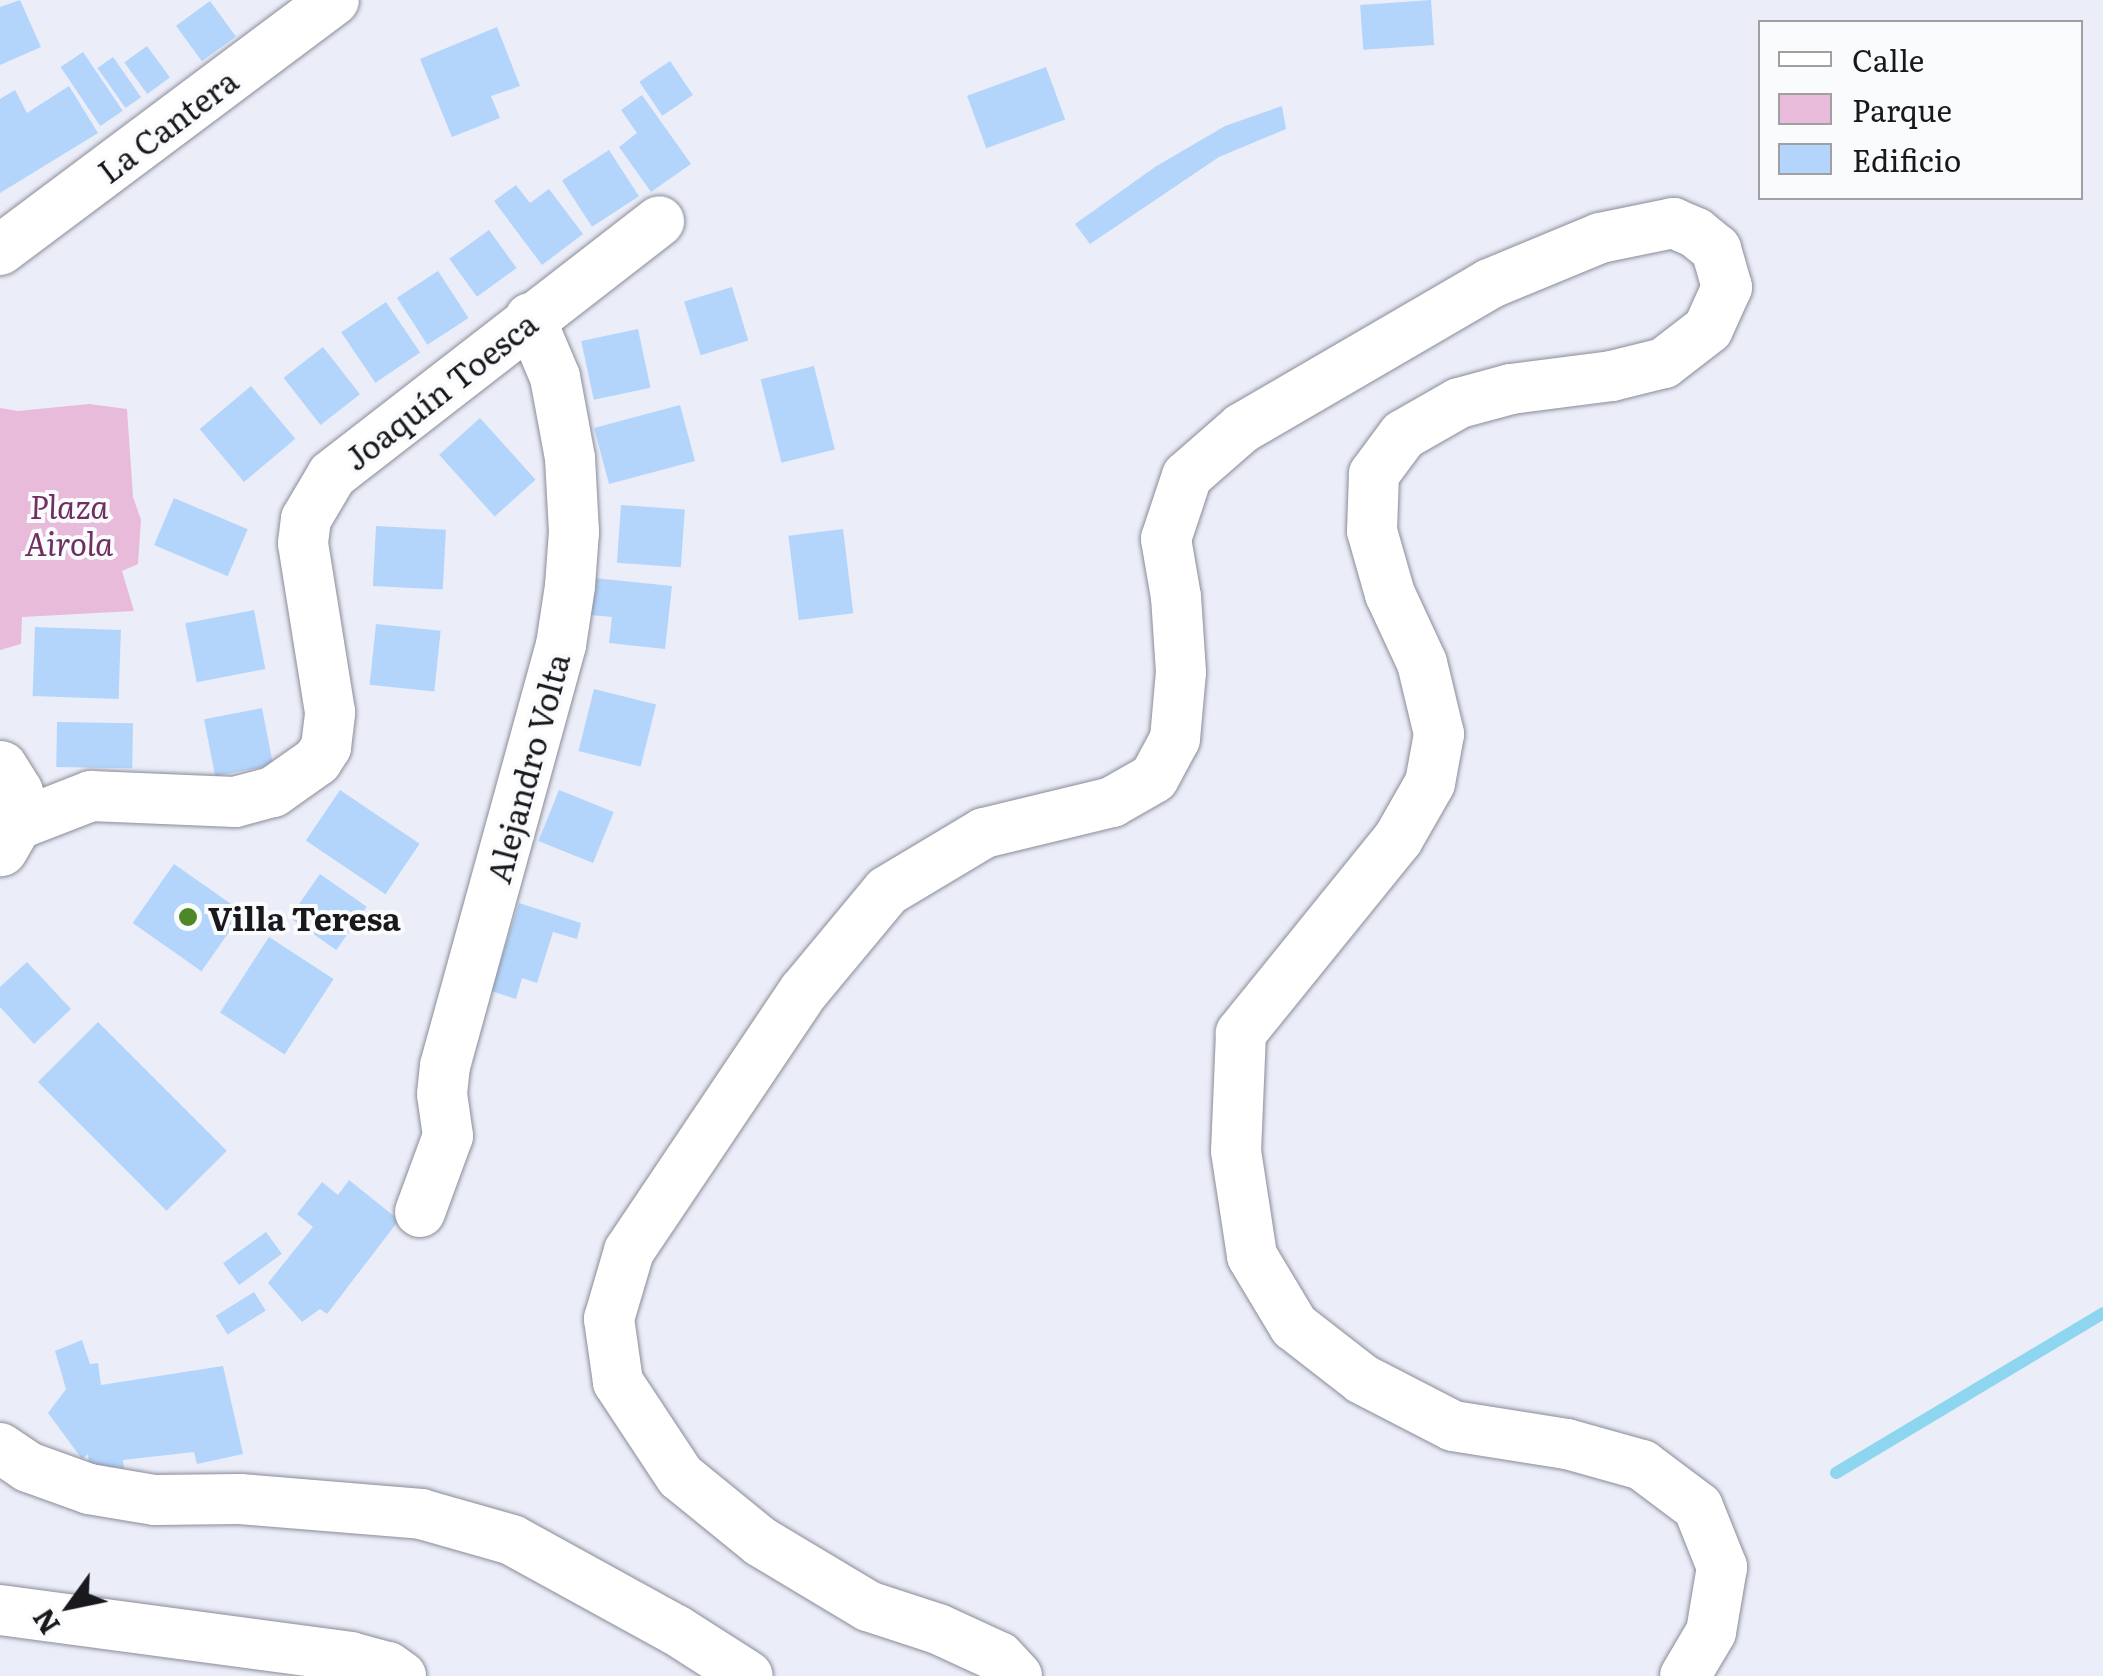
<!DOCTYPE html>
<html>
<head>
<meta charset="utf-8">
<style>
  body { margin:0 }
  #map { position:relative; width:2103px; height:1676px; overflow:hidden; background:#ebedf9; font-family:Literata,serif }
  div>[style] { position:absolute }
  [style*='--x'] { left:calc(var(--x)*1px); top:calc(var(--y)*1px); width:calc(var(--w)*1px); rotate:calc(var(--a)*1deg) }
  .green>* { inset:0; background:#e9bbdb }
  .stream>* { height:12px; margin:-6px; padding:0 6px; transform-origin:6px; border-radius:6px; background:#8ed6f0 }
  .building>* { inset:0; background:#b3d5fb; transform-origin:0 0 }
  .roads { filter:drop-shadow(0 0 2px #8a8c97) drop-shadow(0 0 2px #8a8c97) }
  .minor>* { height:50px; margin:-25px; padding:0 25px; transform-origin:25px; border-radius:25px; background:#fff }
  .tertiary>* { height:55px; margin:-27.5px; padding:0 27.5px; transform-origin:27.5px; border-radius:27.5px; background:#fff }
  .dots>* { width:28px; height:28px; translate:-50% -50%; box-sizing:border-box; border:5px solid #fafbfd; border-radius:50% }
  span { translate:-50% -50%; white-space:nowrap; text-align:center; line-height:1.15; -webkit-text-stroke:8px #fafbfd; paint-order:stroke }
  .street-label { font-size:32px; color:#18181d }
  .park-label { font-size:32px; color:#6f2f60; font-style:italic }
  .poi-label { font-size:32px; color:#18181d; font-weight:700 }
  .left { translate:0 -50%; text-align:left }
  .legend { position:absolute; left:1758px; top:20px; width:325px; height:180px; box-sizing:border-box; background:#fafbfd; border:2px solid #a0a0a3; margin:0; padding:12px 18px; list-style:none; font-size:30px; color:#18181d }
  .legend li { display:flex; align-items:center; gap:20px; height:50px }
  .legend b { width:50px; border:2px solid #a0a0a3 }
  .north { position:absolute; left:20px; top:1556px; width:100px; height:100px; -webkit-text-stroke:8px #fafbfd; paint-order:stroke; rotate:237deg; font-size:28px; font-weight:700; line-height:40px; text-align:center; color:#18181d }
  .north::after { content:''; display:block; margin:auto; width:35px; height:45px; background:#18181d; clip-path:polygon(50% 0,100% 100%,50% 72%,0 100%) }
</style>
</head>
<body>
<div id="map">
  <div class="green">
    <i style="clip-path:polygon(89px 404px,127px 409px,133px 497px,141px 520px,138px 564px,122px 571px,134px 611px,22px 617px,21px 644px,0 650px,0 408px,18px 411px)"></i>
  </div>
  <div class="stream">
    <i style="--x:1836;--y:1473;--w:311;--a:-30.9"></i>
  </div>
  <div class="building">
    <i style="clip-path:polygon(20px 0,41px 47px,0 65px,0 7px)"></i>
    <i style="left:1431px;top:0;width:45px;height:71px;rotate:86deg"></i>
    <i style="left:210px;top:1px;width:44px;height:42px;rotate:54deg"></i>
    <i style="clip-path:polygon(497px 27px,520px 86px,491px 96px,500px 118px,452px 137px,420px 59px)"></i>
    <i style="left:147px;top:46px;width:39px;height:28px;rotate:54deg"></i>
    <i style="left:83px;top:52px;width:71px;height:27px;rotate:56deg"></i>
    <i style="left:113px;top:57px;width:49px;height:19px;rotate:55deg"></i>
    <i style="left:670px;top:61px;width:41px;height:37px;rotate:56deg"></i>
    <i style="left:1046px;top:67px;width:56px;height:84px;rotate:70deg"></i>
    <i style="clip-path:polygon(69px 86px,98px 133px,0 193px,0 99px,15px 90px,27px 113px)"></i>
    <i style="clip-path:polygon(642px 95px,691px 164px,651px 192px,619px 147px,637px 133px,621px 110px)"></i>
    <i style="clip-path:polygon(1282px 106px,1286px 129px,1219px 157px,1090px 244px,1075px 224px,1155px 167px,1225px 126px)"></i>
    <i style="left:609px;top:150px;width:55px;height:56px;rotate:57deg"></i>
    <i style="clip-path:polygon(516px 185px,530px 203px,549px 189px,583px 234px,542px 265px,494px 201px)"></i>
    <i style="left:489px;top:230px;width:47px;height:49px;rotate:54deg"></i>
    <i style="left:438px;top:271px;width:56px;height:49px;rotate:57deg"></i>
    <i style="left:732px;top:287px;width:56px;height:50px;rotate:73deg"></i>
    <i style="left:386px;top:302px;width:61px;height:54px;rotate:56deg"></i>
    <i style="left:638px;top:329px;width:60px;height:58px;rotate:78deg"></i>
    <i style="left:323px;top:347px;width:60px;height:50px;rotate:52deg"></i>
    <i style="left:814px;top:366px;width:86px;height:55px;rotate:76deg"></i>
    <i style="left:251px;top:386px;width:69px;height:67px;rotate:50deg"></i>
    <i style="left:680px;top:405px;width:58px;height:89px;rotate:75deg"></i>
    <i style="left:480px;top:418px;width:83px;height:55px;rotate:48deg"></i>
    <i style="left:174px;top:498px;width:80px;height:51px;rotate:23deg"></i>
    <i style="left:621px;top:505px;width:64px;height:58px;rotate:4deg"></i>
    <i style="left:376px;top:526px;width:70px;height:60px;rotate:3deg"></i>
    <i style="left:843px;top:529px;width:85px;height:55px;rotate:83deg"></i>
    <i style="clip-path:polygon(594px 578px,672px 586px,665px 649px,609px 643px,612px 617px,590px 615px)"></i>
    <i style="left:254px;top:610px;width:60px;height:70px;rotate:79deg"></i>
    <i style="left:376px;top:624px;width:65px;height:61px;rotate:6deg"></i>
    <i style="left:35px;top:627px;width:86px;height:69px;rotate:2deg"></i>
    <i style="left:594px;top:689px;width:64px;height:64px;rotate:14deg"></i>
    <i style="left:262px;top:708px;width:58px;height:59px;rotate:79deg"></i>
    <i style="left:57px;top:722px;width:76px;height:45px;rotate:1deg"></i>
    <i style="left:340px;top:790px;width:96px;height:61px;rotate:34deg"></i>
    <i style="left:559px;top:790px;width:59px;height:55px;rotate:22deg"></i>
    <i style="left:174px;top:864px;width:84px;height:72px;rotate:35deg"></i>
    <i style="left:320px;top:874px;width:57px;height:53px;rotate:35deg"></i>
    <i style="clip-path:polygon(519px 903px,581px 923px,577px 939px,553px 932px,537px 983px,522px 978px,516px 999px,491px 991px)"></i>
    <i style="left:269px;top:937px;width:77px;height:90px;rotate:33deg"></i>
    <i style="clip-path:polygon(27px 962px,71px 1009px,34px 1044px,0 1007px,0 987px)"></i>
    <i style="left:98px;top:1022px;width:182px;height:85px;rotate:45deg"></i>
    <i style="clip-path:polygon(349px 1180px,399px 1220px,327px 1314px,320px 1309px,302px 1322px,268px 1283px,313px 1227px,297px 1214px,322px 1182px,338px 1195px)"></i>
    <i style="left:266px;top:1232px;width:27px;height:53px;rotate:54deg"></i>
    <i style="left:254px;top:1292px;width:22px;height:45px;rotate:58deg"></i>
    <i style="clip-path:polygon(82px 1340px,90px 1364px,98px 1363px,101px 1385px,223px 1366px,243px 1454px,197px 1464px,194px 1452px,123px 1460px,124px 1468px,89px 1465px,88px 1454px,82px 1459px,48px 1413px,66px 1389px,55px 1351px)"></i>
  </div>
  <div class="roads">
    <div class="minor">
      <i style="--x:0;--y:250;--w:417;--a:-36.8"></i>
      <i style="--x:14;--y:826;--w:83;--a:-21.3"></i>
      <i style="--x:91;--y:796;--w:144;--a:2.4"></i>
      <i style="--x:235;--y:802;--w:39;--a:-15"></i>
      <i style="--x:273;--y:792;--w:54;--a:-35.2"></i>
      <i style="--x:317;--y:761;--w:17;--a:-57"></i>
      <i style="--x:326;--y:747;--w:35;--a:-83"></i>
      <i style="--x:330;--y:712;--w:171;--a:-99.1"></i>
      <i style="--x:303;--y:543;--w:24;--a:-83"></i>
      <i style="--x:306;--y:519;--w:51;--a:-59.4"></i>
      <i style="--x:332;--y:475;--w:414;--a:-37.8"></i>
      <i style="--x:420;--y:1212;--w:81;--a:-69.8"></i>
      <i style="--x:448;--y:1136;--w:42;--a:-98.1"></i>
      <i style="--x:442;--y:1094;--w:28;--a:-84"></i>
      <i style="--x:445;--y:1066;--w:437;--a:-74.6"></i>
      <i style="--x:561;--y:645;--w:60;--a:-81.3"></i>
      <i style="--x:570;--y:586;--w:54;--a:-85.8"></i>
      <i style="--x:574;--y:532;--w:74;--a:-93.1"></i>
      <i style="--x:570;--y:458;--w:82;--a:-100.5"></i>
      <i style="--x:555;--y:377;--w:64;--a:-113"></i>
      <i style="--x:0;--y:1448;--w:34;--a:34"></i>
      <i style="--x:28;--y:1467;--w:65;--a:19.8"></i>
      <i style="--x:89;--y:1489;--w:67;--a:9.5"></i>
      <i style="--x:155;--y:1500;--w:85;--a:-0.7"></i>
      <i style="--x:240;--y:1499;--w:182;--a:4.7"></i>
      <i style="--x:421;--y:1514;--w:95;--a:15.9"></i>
      <i style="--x:512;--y:1540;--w:187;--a:28.8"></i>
      <i style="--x:676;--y:1630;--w:85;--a:32.6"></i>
      <i style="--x:0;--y:1610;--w:353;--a:7.6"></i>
      <i style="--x:350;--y:1657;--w:39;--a:15"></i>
      <i style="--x:388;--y:1667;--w:16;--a:35"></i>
      <i style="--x:1017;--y:1676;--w:26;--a:-133"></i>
      <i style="--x:999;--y:1657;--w:67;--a:-155.3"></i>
      <i style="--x:938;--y:1629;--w:74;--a:-161.8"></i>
      <i style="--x:868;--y:1606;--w:125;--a:-149.1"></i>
      <i style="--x:761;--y:1542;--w:104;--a:-140.8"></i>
      <i style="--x:680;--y:1476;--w:113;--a:-123.4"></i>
      <i style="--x:618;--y:1382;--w:64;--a:-98.1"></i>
      <i style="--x:609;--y:1319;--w:71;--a:-73.6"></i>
      <i style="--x:629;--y:1251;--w:313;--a:-56.1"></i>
      <i style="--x:804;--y:991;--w:130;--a:-50.3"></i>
      <i style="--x:887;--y:891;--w:113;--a:-30.9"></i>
      <i style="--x:984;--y:833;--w:132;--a:-13.6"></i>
      <i style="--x:1112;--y:802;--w:48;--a:-29.7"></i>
      <i style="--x:1154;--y:778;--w:44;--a:-61.7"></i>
      <i style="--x:1175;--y:739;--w:67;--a:-84.9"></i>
      <i style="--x:1181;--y:672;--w:75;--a:-93.8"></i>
      <i style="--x:1176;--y:597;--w:59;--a:-99.8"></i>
      <i style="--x:1166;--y:539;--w:66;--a:-71.6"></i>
      <i style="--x:1187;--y:476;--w:73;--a:-41.1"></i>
      <i style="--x:1242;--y:428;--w:286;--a:-30.2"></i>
      <i style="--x:1489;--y:284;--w:120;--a:-22.5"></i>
      <i style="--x:1600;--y:238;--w:75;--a:-11.6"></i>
      <i style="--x:1673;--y:223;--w:25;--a:23"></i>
      <i style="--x:1696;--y:233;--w:26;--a:39"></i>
      <i style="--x:1716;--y:249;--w:40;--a:74"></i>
      <i style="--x:1727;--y:287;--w:46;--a:114.3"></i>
      <i style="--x:1708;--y:329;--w:56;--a:142.3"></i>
      <i style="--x:1664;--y:363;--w:54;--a:166"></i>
      <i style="--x:1612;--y:376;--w:102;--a:172.7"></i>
      <i style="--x:1511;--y:389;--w:54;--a:164.9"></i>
      <i style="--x:1459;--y:403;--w:64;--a:150.3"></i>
      <i style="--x:1403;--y:435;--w:49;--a:126.6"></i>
      <i style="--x:1374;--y:474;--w:57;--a:92"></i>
      <i style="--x:1372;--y:531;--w:66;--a:74.1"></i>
      <i style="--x:1390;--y:594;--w:76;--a:65.1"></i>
      <i style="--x:1422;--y:663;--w:73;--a:76.5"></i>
      <i style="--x:1439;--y:734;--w:50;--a:100.4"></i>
      <i style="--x:1430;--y:783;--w:64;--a:119.7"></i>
      <i style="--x:1398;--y:839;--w:250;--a:129"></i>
      <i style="--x:1241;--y:1033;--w:118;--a:92.4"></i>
      <i style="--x:1236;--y:1151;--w:106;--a:81.3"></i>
      <i style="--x:1252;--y:1256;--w:82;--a:59"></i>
      <i style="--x:1294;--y:1326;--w:86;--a:37.9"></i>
      <i style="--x:1362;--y:1379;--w:102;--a:27.3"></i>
      <i style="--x:1453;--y:1426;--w:115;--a:9"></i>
      <i style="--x:1567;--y:1444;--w:78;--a:15.6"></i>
      <i style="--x:1642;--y:1465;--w:70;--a:36.9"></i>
      <i style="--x:1698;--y:1507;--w:65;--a:68.2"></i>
      <i style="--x:1722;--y:1567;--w:66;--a:99.6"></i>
      <i style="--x:1711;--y:1632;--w:51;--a:120.6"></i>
    </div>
    <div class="tertiary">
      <i style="--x:0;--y:768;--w:28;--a:58"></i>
      <i style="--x:15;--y:792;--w:21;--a:73"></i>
      <i style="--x:21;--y:812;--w:42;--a:120.3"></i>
    </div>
  </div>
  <div class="dots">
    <i style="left:188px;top:917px;background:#4d8826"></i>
  </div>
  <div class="street-label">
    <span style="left:167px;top:125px;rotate:-37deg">La Cantera</span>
    <span style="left:440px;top:390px;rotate:-38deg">Joaquín Toesca</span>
    <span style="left:527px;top:768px;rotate:-75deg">Alejandro Volta</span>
  </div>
  <div class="park-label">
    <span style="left:69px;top:524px">Plaza<br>Airola</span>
  </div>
  <div class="poi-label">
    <span class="left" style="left:208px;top:917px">Villa Teresa</span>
  </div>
  <ul class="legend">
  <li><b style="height:12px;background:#fff"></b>Calle</li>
  <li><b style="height:28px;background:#e9bbdb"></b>Parque</li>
  <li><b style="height:28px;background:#b3d5fb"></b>Edificio</li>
  </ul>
  <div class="north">N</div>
</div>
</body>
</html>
